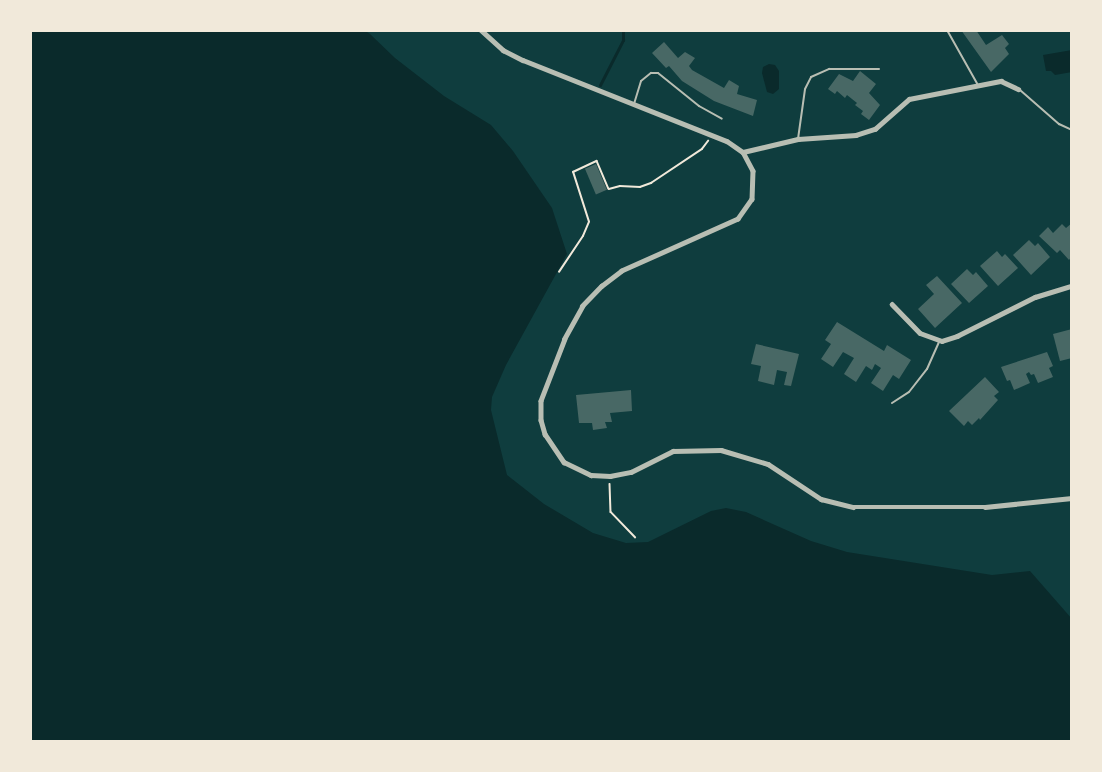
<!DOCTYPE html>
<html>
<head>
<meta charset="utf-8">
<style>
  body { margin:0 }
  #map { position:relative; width:1102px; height:772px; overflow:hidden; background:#0f3d3e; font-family:"Asap Condensed",sans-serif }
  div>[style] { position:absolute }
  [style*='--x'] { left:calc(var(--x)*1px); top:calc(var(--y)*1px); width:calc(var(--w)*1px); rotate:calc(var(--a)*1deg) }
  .water>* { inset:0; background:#0a2a2b }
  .stream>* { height:3px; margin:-1.5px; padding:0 1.5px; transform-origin:1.5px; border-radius:1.5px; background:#0a2a2b }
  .building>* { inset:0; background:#486865; transform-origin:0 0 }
  .path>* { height:1.5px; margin:-0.75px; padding:0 0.75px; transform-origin:0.75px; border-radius:0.75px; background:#f1e9da }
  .service>* { height:2px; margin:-1px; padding:0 1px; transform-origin:1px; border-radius:1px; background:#b8beb3 }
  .minor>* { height:4.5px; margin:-2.25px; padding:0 2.25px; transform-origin:2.25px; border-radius:2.25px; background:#b8beb3 }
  span { translate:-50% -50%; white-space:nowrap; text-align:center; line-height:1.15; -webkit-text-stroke:4.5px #f1e9da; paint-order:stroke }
  .frame { position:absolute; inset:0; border:32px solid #f1e9da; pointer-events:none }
</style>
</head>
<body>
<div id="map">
  <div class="water">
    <i style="clip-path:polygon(30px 30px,364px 30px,370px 34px,395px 58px,444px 96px,491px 125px,513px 151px,552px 208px,567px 254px,506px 365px,492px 397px,491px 410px,507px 475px,544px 504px,593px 533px,626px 543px,648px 542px,711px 511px,726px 508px,746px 512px,811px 541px,847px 552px,992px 575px,1030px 571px,1072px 619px,1072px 742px,30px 742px)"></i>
    <i style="clip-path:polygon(1072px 50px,1072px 72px,1055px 75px,1051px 71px,1046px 71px,1043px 55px)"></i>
    <i style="clip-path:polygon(769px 64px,775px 65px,779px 71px,779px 89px,773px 94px,767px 92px,762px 73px,763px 67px)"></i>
  </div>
  <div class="stream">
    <i style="--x:600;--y:85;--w:51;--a:-62.9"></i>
    <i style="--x:623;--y:40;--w:10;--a:-90"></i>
  </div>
  <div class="building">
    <i style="clip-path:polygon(961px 30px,976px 30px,986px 45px,1002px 35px,1009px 44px,1005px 48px,1009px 54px,991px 72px)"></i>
    <i style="clip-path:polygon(664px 42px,678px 58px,685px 52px,695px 58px,689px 66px,692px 70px,724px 88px,729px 80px,739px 86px,737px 94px,757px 100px,753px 116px,714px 101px,682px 81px,669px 66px,666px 68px,652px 53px)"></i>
    <i style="clip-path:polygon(860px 71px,876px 84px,869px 93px,880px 105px,869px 120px,861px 114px,863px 111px,855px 105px,857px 103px,847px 95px,845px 98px,837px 91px,835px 94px,828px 89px,839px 74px,853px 81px)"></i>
    <i style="left:596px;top:164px;width:28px;height:12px;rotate:67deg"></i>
    <i style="clip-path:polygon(1072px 223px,1072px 256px,1069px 260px,1060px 250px,1057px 253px,1039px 236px,1048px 227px,1053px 233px,1062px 224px,1066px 228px)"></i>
    <i style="clip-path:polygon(1029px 240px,1035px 246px,1038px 243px,1050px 257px,1031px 275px,1013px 255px)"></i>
    <i style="clip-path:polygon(997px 251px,1002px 257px,1005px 254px,1018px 268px,998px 286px,980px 266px)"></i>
    <i style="clip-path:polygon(967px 269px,973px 275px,976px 272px,988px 286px,969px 303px,951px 284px)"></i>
    <i style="clip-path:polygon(937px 276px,962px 303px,935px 328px,918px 309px,934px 294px,926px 285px)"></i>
    <i style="clip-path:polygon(837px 322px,884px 351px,887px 345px,911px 360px,899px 379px,893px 375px,883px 391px,871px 383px,881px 368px,875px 364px,872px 370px,866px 366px,856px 382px,844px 374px,854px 358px,843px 352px,833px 367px,821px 359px,831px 344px,825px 340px)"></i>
    <i style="clip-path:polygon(1072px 329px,1072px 358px,1060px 361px,1053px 334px)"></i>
    <i style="clip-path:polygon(756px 344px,799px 354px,791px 386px,784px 385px,787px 372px,777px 370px,774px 385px,758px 381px,761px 366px,751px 364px)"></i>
    <i style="clip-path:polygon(1047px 352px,1053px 366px,1049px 368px,1053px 377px,1038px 383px,1034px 374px,1031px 375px,1029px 372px,1026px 374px,1030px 383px,1014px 390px,1010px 380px,1007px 381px,1001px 367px)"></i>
    <i style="clip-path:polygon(985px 377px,999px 392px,994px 396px,998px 400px,980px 420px,979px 418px,972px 425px,968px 421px,964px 426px,949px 411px)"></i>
    <i style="clip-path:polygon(631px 390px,632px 411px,610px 413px,612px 422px,605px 422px,607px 428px,593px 430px,592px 423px,579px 423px,576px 395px)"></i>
  </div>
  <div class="path">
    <i style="--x:559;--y:272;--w:43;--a:-56.3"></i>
    <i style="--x:583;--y:236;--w:15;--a:-67"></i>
    <i style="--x:589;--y:222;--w:52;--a:-107.7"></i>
    <i style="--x:573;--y:172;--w:26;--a:-25"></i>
    <i style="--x:597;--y:161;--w:30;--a:67"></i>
    <i style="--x:609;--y:189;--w:11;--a:-15"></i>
    <i style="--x:620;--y:186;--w:20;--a:3"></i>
    <i style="--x:640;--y:187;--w:12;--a:-20"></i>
    <i style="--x:651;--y:183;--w:61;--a:-33.7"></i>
    <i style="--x:702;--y:149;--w:10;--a:-53"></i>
    <i style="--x:610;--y:484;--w:28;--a:88"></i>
    <i style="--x:611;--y:512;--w:35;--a:46"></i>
  </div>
  <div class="service">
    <i style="--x:947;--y:30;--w:63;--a:60.6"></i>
    <i style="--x:1020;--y:90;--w:52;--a:41.1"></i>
    <i style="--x:1059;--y:124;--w:14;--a:25"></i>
    <i style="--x:634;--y:104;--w:24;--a:-73"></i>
    <i style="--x:641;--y:81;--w:13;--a:-39"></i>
    <i style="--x:651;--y:73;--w:7;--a:0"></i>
    <i style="--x:658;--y:73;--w:53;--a:38.8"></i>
    <i style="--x:699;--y:106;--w:26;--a:29"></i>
    <i style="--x:798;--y:139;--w:50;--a:-82"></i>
    <i style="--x:805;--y:89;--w:13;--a:-63"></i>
    <i style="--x:811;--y:77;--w:20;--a:-24"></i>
    <i style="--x:829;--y:69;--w:50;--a:0"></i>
    <i style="--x:892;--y:403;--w:20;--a:-33"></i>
    <i style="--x:909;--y:392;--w:29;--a:-52"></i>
    <i style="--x:927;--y:369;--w:32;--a:-66"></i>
  </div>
  <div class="minor">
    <i style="--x:481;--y:30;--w:30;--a:42"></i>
    <i style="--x:503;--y:50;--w:22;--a:27"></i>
    <i style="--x:523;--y:60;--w:219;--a:21.7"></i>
    <i style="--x:727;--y:141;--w:19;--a:35"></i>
    <i style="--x:743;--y:152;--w:21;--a:62"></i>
    <i style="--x:753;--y:171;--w:28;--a:92"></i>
    <i style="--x:752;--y:199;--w:24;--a:125"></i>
    <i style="--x:738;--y:219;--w:127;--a:155.9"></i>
    <i style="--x:622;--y:271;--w:25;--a:143"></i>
    <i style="--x:602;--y:286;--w:28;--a:134"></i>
    <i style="--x:583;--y:306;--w:38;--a:119"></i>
    <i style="--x:565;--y:339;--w:66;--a:111.2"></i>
    <i style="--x:541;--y:401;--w:19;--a:90"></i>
    <i style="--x:541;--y:420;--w:15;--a:74"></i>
    <i style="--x:545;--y:434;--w:34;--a:56"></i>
    <i style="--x:564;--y:462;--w:30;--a:26"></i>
    <i style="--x:591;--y:475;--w:19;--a:3"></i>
    <i style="--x:610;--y:476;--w:21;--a:-11"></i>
    <i style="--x:631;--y:472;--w:47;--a:-26.6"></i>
    <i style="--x:673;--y:451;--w:48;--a:-1.2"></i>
    <i style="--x:721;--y:450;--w:49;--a:16.6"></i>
    <i style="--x:768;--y:464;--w:64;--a:33.4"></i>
    <i style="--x:821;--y:499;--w:33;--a:14"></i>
    <i style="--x:853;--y:507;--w:132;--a:0"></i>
    <i style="--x:985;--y:507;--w:87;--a:-5.9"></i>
    <i style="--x:743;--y:152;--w:57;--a:-13.3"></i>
    <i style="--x:798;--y:139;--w:58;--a:-3.9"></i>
    <i style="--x:856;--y:135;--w:20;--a:-18"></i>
    <i style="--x:875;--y:129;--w:45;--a:-41.4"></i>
    <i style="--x:909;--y:99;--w:94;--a:-11.1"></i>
    <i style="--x:1001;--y:81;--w:19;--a:25"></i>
    <i style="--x:892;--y:304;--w:40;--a:46"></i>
    <i style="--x:920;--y:333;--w:23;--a:20"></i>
    <i style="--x:942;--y:341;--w:16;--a:-18"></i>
    <i style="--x:957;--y:336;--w:87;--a:-26.6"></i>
    <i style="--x:1035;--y:297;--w:39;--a:-17"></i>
  </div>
  <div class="frame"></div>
</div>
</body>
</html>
